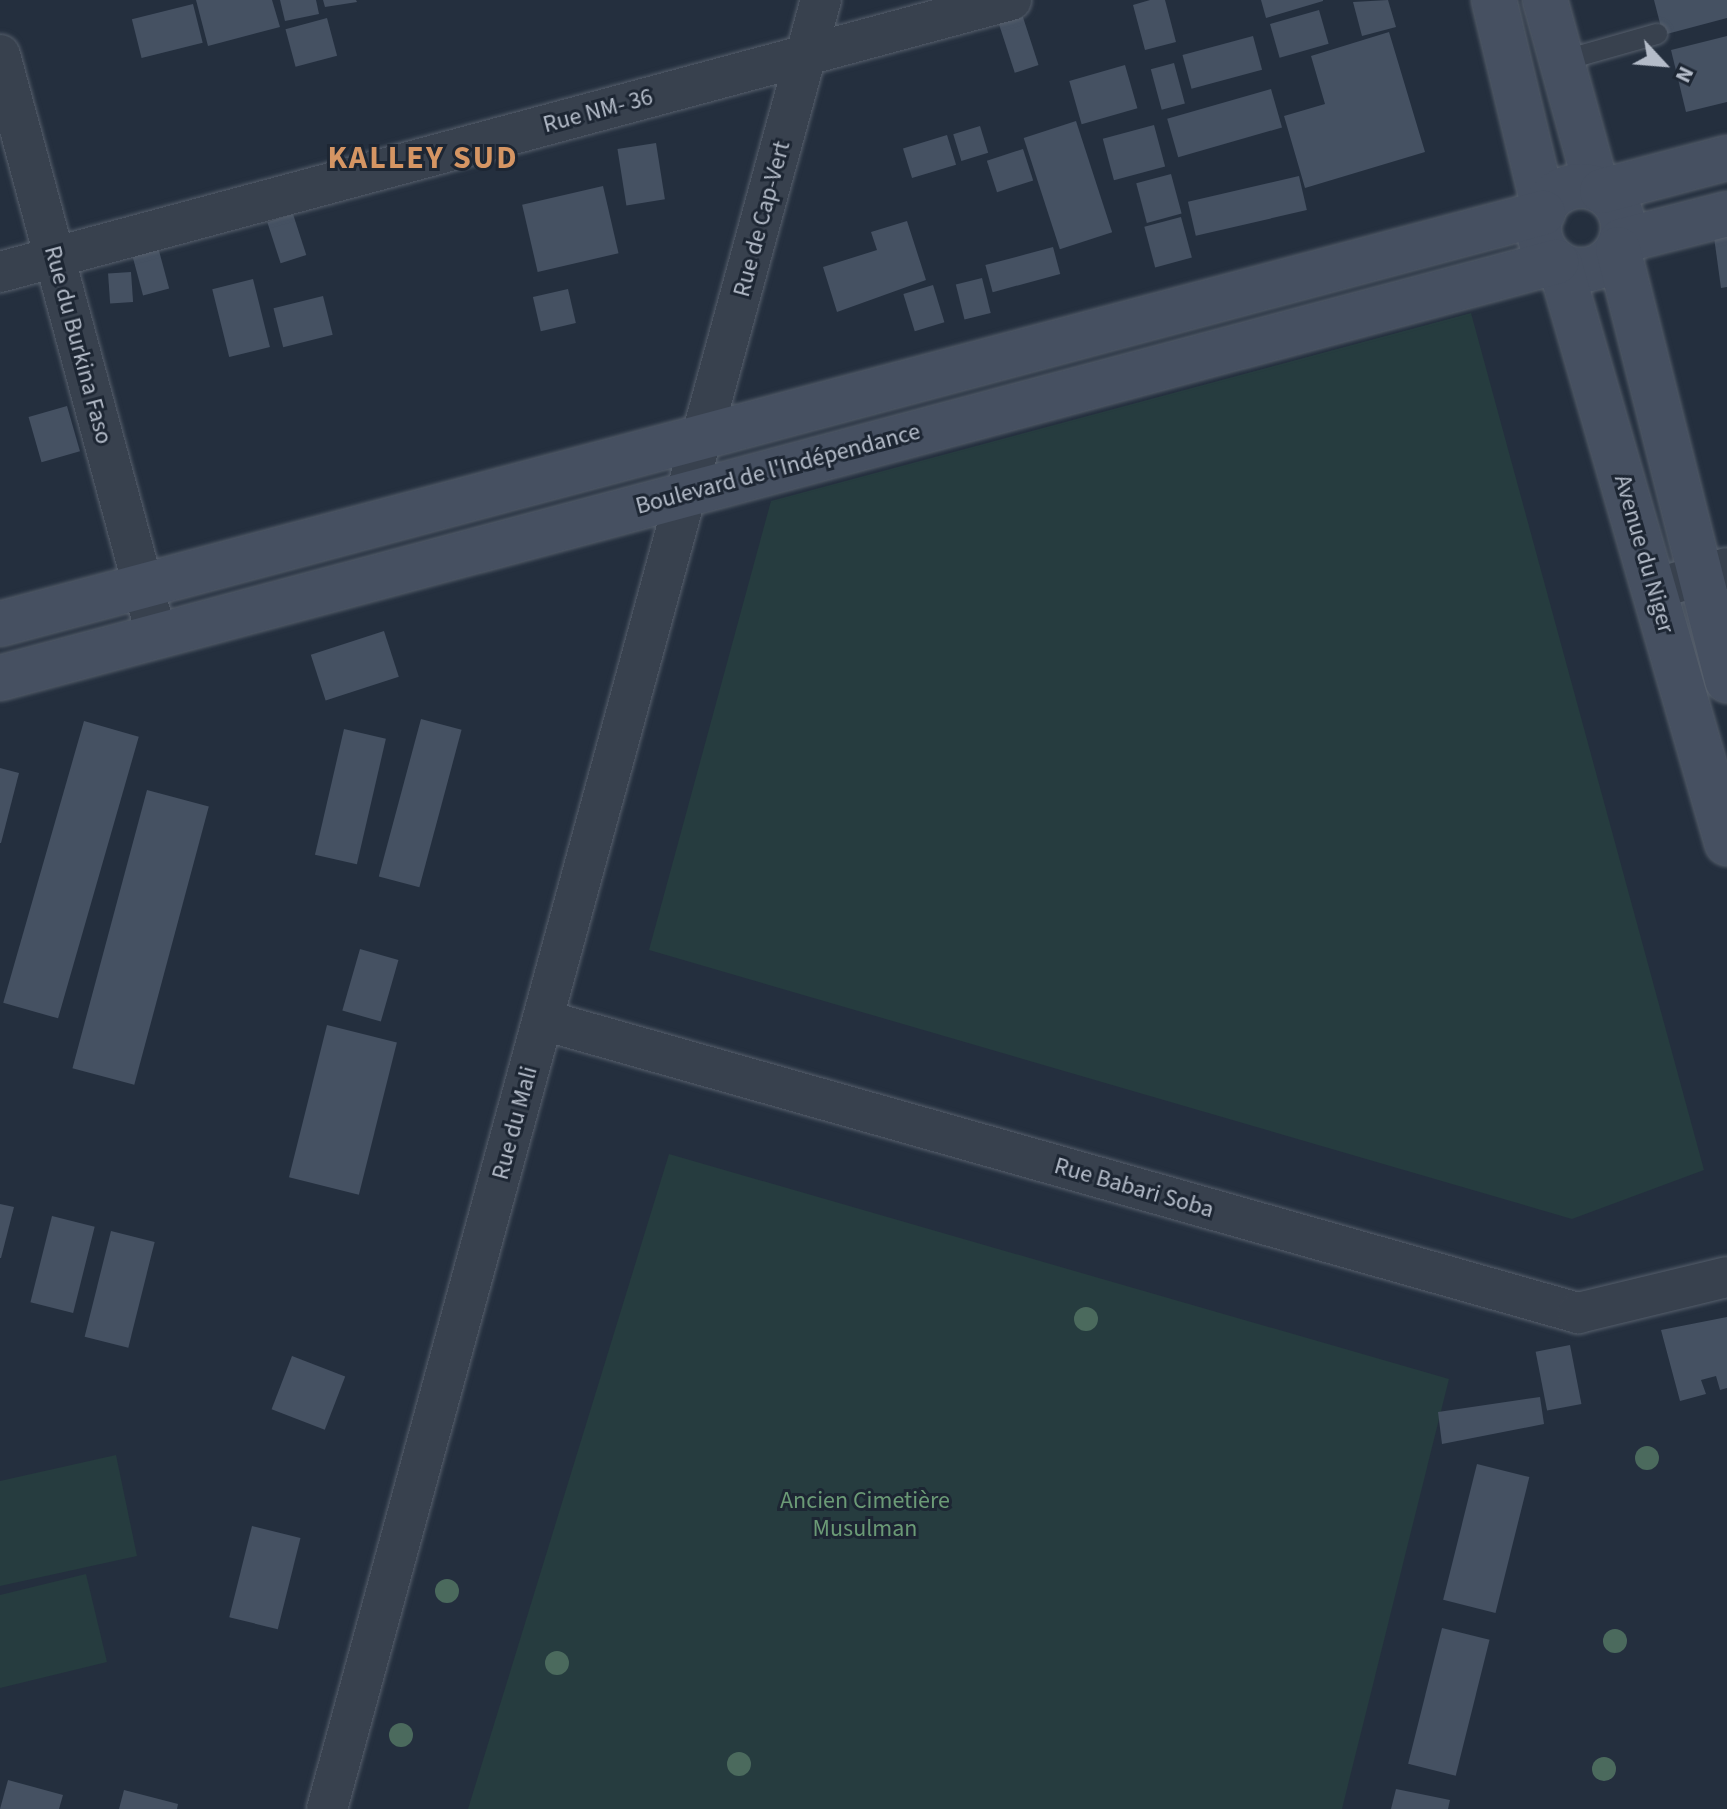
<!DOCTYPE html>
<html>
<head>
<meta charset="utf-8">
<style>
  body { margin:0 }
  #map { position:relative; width:1727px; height:1809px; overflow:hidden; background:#242f3e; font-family:"Source Sans 3",sans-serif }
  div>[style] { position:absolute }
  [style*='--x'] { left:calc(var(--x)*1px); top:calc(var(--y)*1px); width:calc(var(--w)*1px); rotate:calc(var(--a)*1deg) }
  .green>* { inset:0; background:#263c3f }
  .building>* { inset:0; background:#455162; transform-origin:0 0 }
  .roads { filter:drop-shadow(0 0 2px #565f6c) drop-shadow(0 0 2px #565f6c) }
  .lane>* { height:20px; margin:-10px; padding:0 10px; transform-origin:10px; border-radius:10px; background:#38414e }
  .street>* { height:40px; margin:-20px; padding:0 20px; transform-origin:20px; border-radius:20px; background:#38414e }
  .secondary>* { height:44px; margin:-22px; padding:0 22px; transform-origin:22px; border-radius:22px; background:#465061 }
  .secondary>.ring { margin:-22px; padding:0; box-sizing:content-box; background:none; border:44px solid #465061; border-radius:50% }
  .trees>* { width:24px; height:24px; margin:-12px; border-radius:50%; background:#4b6a5d }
  span { translate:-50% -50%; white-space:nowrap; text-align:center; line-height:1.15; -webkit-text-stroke:6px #1d2633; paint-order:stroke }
  .street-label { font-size:24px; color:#b4bcc9 }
  .park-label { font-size:24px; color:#6b9a76 }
  .district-label { font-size:32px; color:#d59563; font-weight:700; letter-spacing:2px }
  .north { position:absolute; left:1623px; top:24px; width:80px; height:80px; -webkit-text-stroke:6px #1d2633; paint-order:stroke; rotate:116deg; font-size:22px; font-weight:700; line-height:32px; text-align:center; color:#b4bcc9 }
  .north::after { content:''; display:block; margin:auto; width:28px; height:36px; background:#b4bcc9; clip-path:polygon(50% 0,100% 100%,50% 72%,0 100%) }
</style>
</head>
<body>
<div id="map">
  <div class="green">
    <i style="clip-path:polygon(1471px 313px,1704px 1170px,1572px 1219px,649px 950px,771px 501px)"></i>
    <i style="clip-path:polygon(669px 1154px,1449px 1379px,1342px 1809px,468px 1809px)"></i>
    <i style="clip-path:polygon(116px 1455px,137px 1556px,0 1586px,0 1481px)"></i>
    <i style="clip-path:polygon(86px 1574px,107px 1662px,0 1688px,0 1595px)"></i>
  </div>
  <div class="building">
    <i style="clip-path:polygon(196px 0,272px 0,280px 27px,208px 46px)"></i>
    <i style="clip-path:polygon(280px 0,316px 0,319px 14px,285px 21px)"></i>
    <i style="clip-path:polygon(323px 0,356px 0,357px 2px,325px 7px)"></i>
    <i style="clip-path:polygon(1150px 0,1165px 0,1176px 42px,1145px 50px,1133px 5px)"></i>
    <i style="clip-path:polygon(1261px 0,1323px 0,1323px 1px,1266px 18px)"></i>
    <i style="clip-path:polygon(1388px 0,1396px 27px,1362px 36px,1353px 2px)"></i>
    <i style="clip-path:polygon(1654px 0,1727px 0,1727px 18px,1663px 35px)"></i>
    <i style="left:193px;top:4px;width:40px;height:63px;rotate:76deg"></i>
    <i style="left:1020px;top:8px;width:60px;height:25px;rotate:72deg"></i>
    <i style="left:1319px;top:10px;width:35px;height:51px;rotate:74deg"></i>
    <i style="left:327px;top:18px;width:39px;height:43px;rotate:75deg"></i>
    <i style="clip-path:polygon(1389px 32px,1425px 152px,1305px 188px,1284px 116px,1325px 104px,1311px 56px)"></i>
    <i style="left:1253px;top:36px;width:35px;height:73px;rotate:75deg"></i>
    <i style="clip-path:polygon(1727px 36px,1727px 102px,1686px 112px,1671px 50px)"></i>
    <i style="left:1174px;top:63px;width:42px;height:24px;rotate:75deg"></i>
    <i style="left:1125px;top:65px;width:45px;height:58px;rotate:74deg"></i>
    <i style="left:1271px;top:89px;width:40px;height:108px;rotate:74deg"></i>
    <i style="left:1076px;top:121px;width:117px;height:55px;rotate:72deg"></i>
    <i style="left:1154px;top:125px;width:43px;height:53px;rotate:75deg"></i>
    <i style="left:980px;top:126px;width:28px;height:28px;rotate:73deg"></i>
    <i style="left:947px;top:135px;width:31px;height:46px;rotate:73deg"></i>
    <i style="left:656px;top:143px;width:57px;height:39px;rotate:81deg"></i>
    <i style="left:1023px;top:149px;width:33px;height:38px;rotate:72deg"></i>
    <i style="left:1171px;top:174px;width:41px;height:36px;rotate:75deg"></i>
    <i style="left:1299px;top:176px;width:35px;height:114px;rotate:77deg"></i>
    <i style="left:603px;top:186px;width:69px;height:83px;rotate:77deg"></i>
    <i style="left:293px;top:214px;width:43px;height:27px;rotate:72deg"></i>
    <i style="left:1181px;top:217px;width:42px;height:38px;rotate:75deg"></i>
    <i style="clip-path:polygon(907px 221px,926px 280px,837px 312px,823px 267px,877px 250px,871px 232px)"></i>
    <i style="clip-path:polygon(1727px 233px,1727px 287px,1721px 288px,1714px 237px)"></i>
    <i style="left:158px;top:247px;width:43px;height:27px;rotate:75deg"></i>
    <i style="left:1053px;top:247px;width:28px;height:70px;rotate:75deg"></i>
    <i style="left:131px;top:272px;width:30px;height:23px;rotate:86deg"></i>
    <i style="left:982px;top:278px;width:36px;height:27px;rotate:76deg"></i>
    <i style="left:253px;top:279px;width:70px;height:42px;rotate:76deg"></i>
    <i style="left:933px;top:285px;width:39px;height:31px;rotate:73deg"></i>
    <i style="left:568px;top:289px;width:35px;height:36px;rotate:77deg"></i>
    <i style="left:323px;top:296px;width:40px;height:51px;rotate:76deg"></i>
    <i style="left:67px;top:406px;width:47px;height:40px;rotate:74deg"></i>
    <i style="left:384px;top:631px;width:48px;height:77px;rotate:72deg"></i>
    <i style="left:421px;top:719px;width:42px;height:163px;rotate:15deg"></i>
    <i style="left:84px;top:721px;width:57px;height:293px;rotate:16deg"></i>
    <i style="left:344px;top:729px;width:43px;height:129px;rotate:13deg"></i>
    <i style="clip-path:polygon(0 768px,19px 773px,1px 843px,0 843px)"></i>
    <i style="left:147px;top:790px;width:64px;height:288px;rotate:15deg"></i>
    <i style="left:360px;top:949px;width:40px;height:64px;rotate:16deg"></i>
    <i style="left:327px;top:1025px;width:72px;height:157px;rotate:14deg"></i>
    <i style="clip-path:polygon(0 1204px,14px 1207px,1px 1258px,0 1258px)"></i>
    <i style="left:52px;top:1216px;width:44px;height:89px;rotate:14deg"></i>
    <i style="left:111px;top:1231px;width:45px;height:109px;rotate:14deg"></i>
    <i style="clip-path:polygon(1727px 1317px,1727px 1388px,1720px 1390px,1716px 1376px,1701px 1380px,1706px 1394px,1680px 1401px,1661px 1330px)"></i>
    <i style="left:1570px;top:1345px;width:60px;height:35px;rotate:79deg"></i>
    <i style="left:292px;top:1356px;width:57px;height:57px;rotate:21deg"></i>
    <i style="clip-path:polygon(1540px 1397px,1544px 1424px,1442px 1444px,1438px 1412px)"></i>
    <i style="left:1477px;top:1464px;width:54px;height:140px;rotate:14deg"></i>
    <i style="left:252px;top:1526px;width:50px;height:94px;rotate:14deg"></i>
    <i style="left:1442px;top:1628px;width:49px;height:140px;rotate:14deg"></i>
    <i style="clip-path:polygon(8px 1780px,63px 1795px,59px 1809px,0 1809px)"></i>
    <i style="clip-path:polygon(1396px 1789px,1450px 1800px,1448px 1809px,1391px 1809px)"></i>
    <i style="clip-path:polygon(124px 1790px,178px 1804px,177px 1809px,119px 1809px)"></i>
  </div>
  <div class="roads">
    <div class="lane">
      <i style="--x:1562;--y:61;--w:99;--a:-15.9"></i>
    </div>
    <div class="street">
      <i style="--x:0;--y:55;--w:600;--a:74.92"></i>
      <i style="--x:0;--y:272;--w:1047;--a:-15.06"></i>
      <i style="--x:1654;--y:589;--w:76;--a:-16"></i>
      <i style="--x:543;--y:1020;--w:1076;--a:15.81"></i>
      <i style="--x:1578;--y:1313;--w:153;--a:-13.6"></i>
      <i style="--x:327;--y:1809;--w:1875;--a:-74.73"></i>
    </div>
    <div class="secondary">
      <i style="--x:1494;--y:0;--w:215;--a:76.5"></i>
      <i style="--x:1545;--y:0;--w:196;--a:74.6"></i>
      <i class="ring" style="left:1539px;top:186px;width:40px;height:40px"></i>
      <i style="--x:1602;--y:191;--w:129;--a:-14.8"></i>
      <i style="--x:1621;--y:241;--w:109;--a:-14.3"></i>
      <i style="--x:1618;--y:249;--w:445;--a:75.8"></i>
      <i style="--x:1560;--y:265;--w:602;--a:73.88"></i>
      <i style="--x:0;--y:624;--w:1597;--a:-14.92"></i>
      <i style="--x:0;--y:678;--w:1611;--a:-14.97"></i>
    </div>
  </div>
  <div class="trees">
    <i style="left:1086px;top:1319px"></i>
    <i style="left:1647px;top:1458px"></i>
    <i style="left:447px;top:1591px"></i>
    <i style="left:1615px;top:1641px"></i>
    <i style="left:557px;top:1663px"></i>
    <i style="left:401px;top:1735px"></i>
    <i style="left:739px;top:1764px"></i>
    <i style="left:1604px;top:1769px"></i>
  </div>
  <div class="street-label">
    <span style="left:598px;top:111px;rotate:-15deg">Rue NM- 36</span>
    <span style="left:762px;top:219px;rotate:-75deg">Rue de Cap-Vert</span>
    <span style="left:78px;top:345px;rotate:75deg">Rue du Burkina Faso</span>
    <span style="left:778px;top:469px;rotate:-15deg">Boulevard de l'Indépendance</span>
    <span style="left:1644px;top:554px;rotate:74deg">Avenue du Niger</span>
    <span style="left:515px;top:1123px;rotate:-75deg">Rue du Mali</span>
    <span style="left:1134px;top:1188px;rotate:16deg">Rue Babari Soba</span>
  </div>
  <div class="park-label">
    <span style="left:865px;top:1515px">Ancien Cimetière<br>Musulman</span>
  </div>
  <div class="district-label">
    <span style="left:423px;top:158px">KALLEY SUD</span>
  </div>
  <div class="north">N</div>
</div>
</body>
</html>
